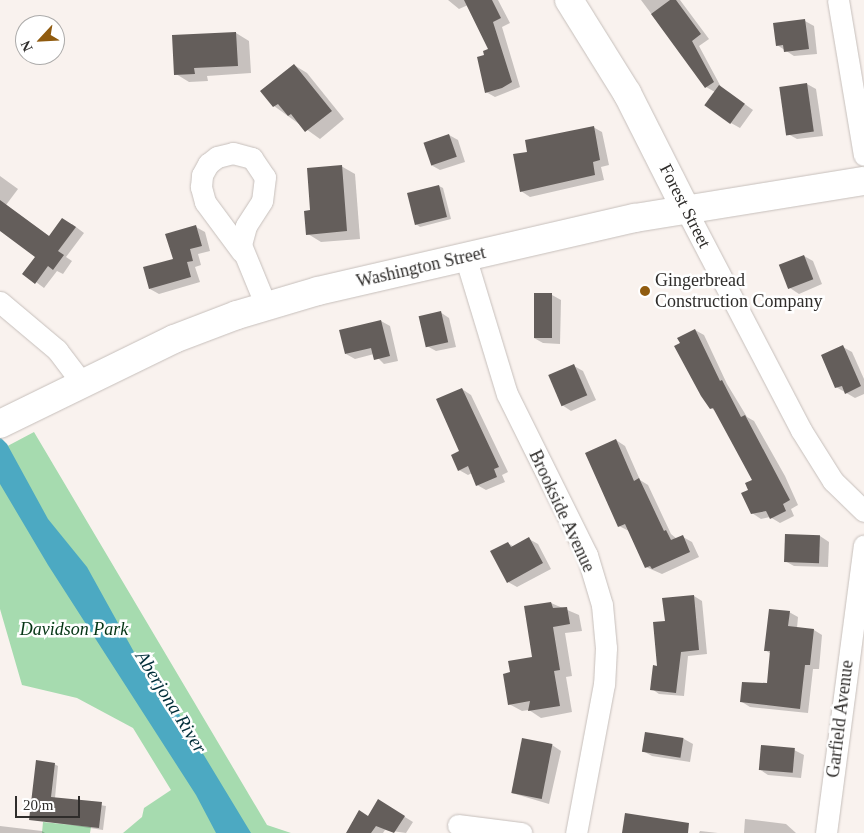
<!DOCTYPE html>
<html>
<head>
<meta charset="utf-8">
<style>
  body { margin:0 }
  #map { position:relative; width:864px; height:833px; overflow:hidden; background:#f9f2ee; font-family:Georgia,serif }
  div>[style] { position:absolute }
  [style*='--x'] { left:calc(var(--x)*1px); top:calc(var(--y)*1px); width:calc(var(--w)*1px); rotate:calc(var(--a)*1deg) }
  .green>* { inset:0; background:#a6dbaf }
  .water>* { inset:0; background:#4ca9c2 }
  .shadow>* { inset:0; background:#0003 }
  .building>* { inset:0; background:#645e5b; transform-origin:0 0 }
  .roads { filter:drop-shadow(0 0 1px #c6bfbb) drop-shadow(0 0 1px #c6bfbb) }
  .minor>* { height:21px; margin:-10.5px; padding:0 10.5px; transform-origin:10.5px; border-radius:10.5px; background:#fff }
  .secondary>* { height:28px; margin:-14px; padding:0 14px; transform-origin:14px; border-radius:14px; background:#fff }
  .dots>* { width:14px; height:14px; translate:-50% -50%; box-sizing:border-box; border:2px solid #fff; border-radius:50% }
  span { translate:-50% -50%; white-space:nowrap; text-align:center; line-height:1.15; -webkit-text-stroke:5px #fff; paint-order:stroke }
  .street-label { font-size:18px; color:#2f2d2b }
  .poi-label { font-size:18px; color:#2f2d2b }
  .left { translate:0 -50%; text-align:left }
  .park-label { font-size:18px; color:#053515; font-style:italic }
  .water-label { font-size:19px; color:#012e39; font-style:italic }
  .north { position:absolute; left:15px; top:15px; width:50px; height:50px; box-sizing:border-box; background:#fff; border:1px solid #acabaa; border-radius:50%; rotate:245deg; font-size:14px; font-weight:700; line-height:20px; text-align:center; color:#2f2d2b }
  .north::after { content:''; display:block; margin:auto; width:18px; height:22px; background:#905b0f; clip-path:polygon(50% 0,100% 100%,50% 72%,0 100%) }
  .scale { position:absolute; left:15px; top:796px; width:65px; height:22px; box-sizing:border-box; border:2px solid #2f2d2b; border-top:0; padding-left:6px; font-size:15px; line-height:18px; white-space:nowrap; color:#2f2d2b; -webkit-text-stroke:4px #fff; paint-order:stroke }
</style>
</head>
<body>
<div id="map">
  <div class="green">
    <i style="clip-path:polygon(34px 432px,267px 825px,291px 833px,123px 833px,142px 817px,144px 808px,171px 790px,133px 728px,77px 698px,22px 685px,0 609px,0 450px)"></i>
    <i style="clip-path:polygon(43px 822px,91px 827px,90px 833px,42px 833px)"></i>
  </div>
  <div class="water">
    <i style="clip-path:polygon(0 437px,7px 444px,48px 519px,87px 567px,134px 652px,179px 714px,251px 833px,216px 833px,196px 795px,48px 565px,0 484px)"></i>
  </div>
  <div class="shadow">
    <i style="clip-path:polygon(448px 0,498px 0,510px 23px,502px 27px,520px 87px,495px 97px,486px 92px,486px 56px,490px 50px,468px 5px,459px 9px)"></i>
    <i style="clip-path:polygon(641px 0,680px 0,709px 39px,699px 46px,721px 87px,753px 110px,740px 128px,731px 123px,715px 92px,706px 87px)"></i>
    <i style="clip-path:polygon(805px 21px,814px 26px,817px 54px,794px 56px,777px 45px)"></i>
    <i style="clip-path:polygon(236px 33px,249px 41px,251px 73px,207px 76px,208px 81px,189px 82px,176px 74px)"></i>
    <i style="clip-path:polygon(294px 65px,307px 73px,344px 119px,320px 139px,274px 106px)"></i>
    <i style="clip-path:polygon(807px 84px,816px 89px,823px 136px,797px 139px,788px 134px)"></i>
    <i style="clip-path:polygon(593px 127px,602px 132px,609px 165px,601px 167px,604px 180px,530px 197px,521px 191px,528px 153px)"></i>
    <i style="clip-path:polygon(449px 135px,458px 140px,465px 162px,440px 170px,431px 165px)"></i>
    <i style="clip-path:polygon(341px 166px,355px 174px,360px 239px,321px 242px,308px 234px,311px 211px)"></i>
    <i style="clip-path:polygon(0 176px,18px 189px,6px 205px,50px 237px,72px 224px,84px 233px,66px 257px,72px 261px,63px 274px,57px 271px,44px 288px,36px 282px,36px 256px,0 225px)"></i>
    <i style="clip-path:polygon(439px 186px,443px 188px,451px 219px,420px 227px,416px 224px)"></i>
    <i style="clip-path:polygon(196px 227px,205px 232px,210px 251px,198px 254px,201px 265px,195px 267px,200px 282px,159px 294px,150px 289px,174px 260px)"></i>
    <i style="clip-path:polygon(804px 256px,813px 261px,822px 284px,799px 294px,790px 288px,781px 265px)"></i>
    <i style="clip-path:polygon(535px 294px,552px 295px,561px 300px,560px 344px,543px 343px,534px 338px)"></i>
    <i style="clip-path:polygon(440px 312px,449px 318px,456px 347px,436px 351px,427px 346px)"></i>
    <i style="clip-path:polygon(381px 321px,390px 326px,398px 361px,384px 364px,374px 354px,355px 359px,346px 354px)"></i>
    <i style="clip-path:polygon(695px 330px,704px 335px,727px 384px,747px 417px,754px 421px,785px 476px,798px 505px,791px 509px,794px 516px,780px 523px,770px 517px,761px 519px,752px 513px,750px 490px,754px 481px,717px 412px,711px 408px)"></i>
    <i style="clip-path:polygon(843px 347px,852px 352px,864px 379px,864px 394px,855px 398px,836px 387px)"></i>
    <i style="clip-path:polygon(574px 366px,583px 371px,596px 400px,571px 411px,562px 405px)"></i>
    <i style="clip-path:polygon(462px 389px,471px 395px,508px 472px,502px 475px,505px 482px,486px 490px,477px 485px,472px 473px,468px 475px,459px 470px)"></i>
    <i style="clip-path:polygon(616px 440px,625px 446px,640px 480px,648px 485px,671px 534px,677px 539px,683px 537px,692px 542px,699px 557px,662px 574px,646px 567px,629px 531px,619px 526px)"></i>
    <i style="clip-path:polygon(820px 536px,829px 542px,828px 567px,794px 566px,785px 561px)"></i>
    <i style="clip-path:polygon(529px 539px,538px 544px,551px 569px,517px 587px,508px 582px,508px 543px,514px 547px)"></i>
    <i style="clip-path:polygon(694px 596px,702px 601px,707px 654px,688px 656px,684px 696px,659px 694px,652px 689px,666px 622px)"></i>
    <i style="clip-path:polygon(551px 603px,579px 615px,582px 631px,565px 633px,572px 676px,566px 677px,572px 712px,541px 718px,529px 710px,522px 711px,509px 704px,511px 673px,533px 658px)"></i>
    <i style="clip-path:polygon(789px 612px,798px 617px,797px 628px,814px 630px,822px 635px,819px 669px,813px 669px,808px 713px,750px 707px,742px 702px,768px 685px,771px 654px,765px 650px)"></i>
    <i style="clip-path:polygon(684px 739px,693px 744px,690px 762px,652px 756px,643px 751px)"></i>
    <i style="clip-path:polygon(552px 745px,561px 751px,549px 804px,512px 793px)"></i>
    <i style="clip-path:polygon(794px 750px,804px 755px,801px 778px,768px 775px,759px 769px)"></i>
    <i style="clip-path:polygon(54px 764px,58px 766px,55px 798px,106px 806px,103px 830px,31px 819px)"></i>
    <i style="clip-path:polygon(379px 801px,413px 822px,406px 833px,385px 830px,383px 833px,347px 833px,368px 817px)"></i>
    <i style="clip-path:polygon(745px 819px,786px 824px,796px 833px,744px 833px)"></i>
    <i style="clip-path:polygon(0 826px,42px 831px,45px 833px,0 833px)"></i>
    <i style="clip-path:polygon(700px 831px,718px 833px,699px 833px)"></i>
  </div>
  <div class="building">
    <i style="clip-path:polygon(464px 0,492px 0,501px 18px,493px 22px,512px 82px,502px 88px,485px 93px,477px 57px,484px 55px,483px 51px,488px 49px)"></i>
    <i style="clip-path:polygon(670px 0,676px 0,701px 34px,692px 41px,714px 82px,705px 88px,651px 14px)"></i>
    <i style="clip-path:polygon(805px 19px,809px 49px,784px 52px,783px 45px,776px 46px,773px 23px)"></i>
    <i style="clip-path:polygon(236px 32px,238px 66px,194px 68px,195px 74px,174px 75px,172px 35px)"></i>
    <i style="clip-path:polygon(294px 64px,332px 111px,305px 132px,291px 114px,288px 116px,278px 104px,273px 107px,260px 91px)"></i>
    <i style="left:807px;top:83px;width:49px;height:28px;rotate:82deg"></i>
    <i style="left:719px;top:85px;width:32px;height:25px;rotate:36deg"></i>
    <i style="clip-path:polygon(594px 126px,600px 160px,593px 162px,595px 175px,520px 192px,513px 154px,527px 152px,525px 140px)"></i>
    <i style="left:449px;top:134px;width:24px;height:27px;rotate:71deg"></i>
    <i style="clip-path:polygon(342px 165px,347px 231px,306px 235px,304px 211px,310px 210px,307px 168px)"></i>
    <i style="left:439px;top:185px;width:33px;height:33px;rotate:76deg"></i>
    <i style="clip-path:polygon(0 200px,49px 236px,62px 218px,76px 227px,58px 251px,64px 255px,53px 270px,48px 266px,35px 284px,22px 274px,35px 257px,0 231px)"></i>
    <i style="clip-path:polygon(196px 225px,202px 246px,190px 249px,193px 261px,187px 262px,191px 277px,149px 289px,143px 267px,173px 259px,165px 234px)"></i>
    <i style="left:804px;top:255px;width:26px;height:27px;rotate:69deg"></i>
    <i style="left:534px;top:293px;width:18px;height:45px"></i>
    <i style="left:441px;top:311px;width:32px;height:23px;rotate:77deg"></i>
    <i style="clip-path:polygon(381px 320px,390px 356px,374px 360px,371px 348px,345px 354px,339px 330px)"></i>
    <i style="clip-path:polygon(695px 329px,720px 381px,722px 380px,741px 417px,745px 415px,790px 500px,783px 504px,786px 511px,770px 519px,766px 511px,751px 514px,741px 493px,748px 490px,745px 483px,752px 480px,713px 408px,710px 409px,701px 396px,674px 346px,680px 343px,677px 338px)"></i>
    <i style="clip-path:polygon(843px 345px,861px 386px,845px 394px,842px 386px,835px 388px,821px 355px)"></i>
    <i style="left:574px;top:364px;width:34px;height:28px;rotate:67deg"></i>
    <i style="clip-path:polygon(462px 388px,499px 467px,494px 469px,497px 477px,476px 486px,468px 466px,458px 471px,451px 455px,459px 451px,436px 399px)"></i>
    <i style="clip-path:polygon(616px 439px,634px 481px,639px 478px,664px 531px,666px 530px,671px 540px,683px 535px,690px 552px,652px 569px,650px 566px,645px 568px,625px 524px,618px 527px,585px 453px)"></i>
    <i style="left:785px;top:534px;width:35px;height:28px;rotate:2deg"></i>
    <i style="clip-path:polygon(529px 537px,543px 563px,507px 583px,490px 551px,508px 542px,511px 547px)"></i>
    <i style="clip-path:polygon(694px 595px,699px 650px,681px 652px,676px 693px,650px 690px,653px 665px,657px 666px,653px 622px,665px 621px,662px 598px)"></i>
    <i style="clip-path:polygon(551px 602px,553px 608px,567px 607px,570px 624px,553px 627px,560px 670px,554px 671px,560px 706px,528px 711px,530px 701px,508px 705px,503px 674px,510px 672px,508px 661px,532px 657px,524px 606px)"></i>
    <i style="clip-path:polygon(769px 609px,790px 611px,788px 626px,814px 629px,810px 665px,805px 665px,800px 709px,740px 702px,742px 682px,767px 683px,770px 651px,764px 651px)"></i>
    <i style="left:645px;top:732px;width:39px;height:20px;rotate:9deg"></i>
    <i style="left:522px;top:738px;width:31px;height:56px;rotate:11deg"></i>
    <i style="left:761px;top:745px;width:34px;height:25px;rotate:5deg"></i>
    <i style="clip-path:polygon(36px 760px,55px 763px,51px 797px,102px 802px,99px 828px,29px 820px)"></i>
    <i style="clip-path:polygon(378px 799px,405px 816px,394px 833px,376px 826px,371px 833px,346px 833px,359px 810px,368px 816px)"></i>
    <i style="clip-path:polygon(625px 813px,689px 823px,688px 833px,622px 833px)"></i>
  </div>
  <div class="roads">
    <div class="minor">
      <i style="--x:838;--y:0;--w:157;--a:80.5"></i>
      <i style="--x:685;--y:208;--w:250;--a:62.4"></i>
      <i style="--x:801;--y:430;--w:60;--a:57.9"></i>
      <i style="--x:833;--y:481;--w:43;--a:44.1"></i>
      <i style="--x:242;--y:252;--w:62;--a:-126.5"></i>
      <i style="--x:205;--y:202;--w:16;--a:-105"></i>
      <i style="--x:201;--y:187;--w:12;--a:-85"></i>
      <i style="--x:202;--y:175;--w:13;--a:-61"></i>
      <i style="--x:208;--y:164;--w:11;--a:-38"></i>
      <i style="--x:217;--y:157;--w:16;--a:-14"></i>
      <i style="--x:233;--y:153;--w:20;--a:15"></i>
      <i style="--x:252;--y:158;--w:23;--a:56"></i>
      <i style="--x:265;--y:177;--w:24;--a:97"></i>
      <i style="--x:262;--y:201;--w:30;--a:123"></i>
      <i style="--x:246;--y:226;--w:20;--a:105"></i>
      <i style="--x:241;--y:245;--w:66;--a:67.7"></i>
      <i style="--x:465;--y:256;--w:144;--a:73.1"></i>
      <i style="--x:507;--y:394;--w:180;--a:63.6"></i>
      <i style="--x:587;--y:555;--w:52;--a:73.3"></i>
      <i style="--x:602;--y:605;--w:43;--a:84.7"></i>
      <i style="--x:606;--y:648;--w:36;--a:93"></i>
      <i style="--x:604;--y:684;--w:152;--a:100.6"></i>
      <i style="--x:0;--y:302;--w:75;--a:40.1"></i>
      <i style="--x:57;--y:350;--w:41;--a:52.9"></i>
      <i style="--x:458;--y:825;--w:64;--a:7.2"></i>
      <i style="--x:826;--y:833;--w:290;--a:-82.5"></i>
    </div>
    <div class="secondary">
      <i style="--x:569;--y:0;--w:110;--a:58.1"></i>
      <i style="--x:627;--y:93;--w:129;--a:63.2"></i>
      <i style="--x:0;--y:424;--w:194;--a:-26"></i>
      <i style="--x:174;--y:339;--w:67;--a:-20.9"></i>
      <i style="--x:237;--y:315;--w:84;--a:-16.5"></i>
      <i style="--x:318;--y:291;--w:325;--a:-13"></i>
      <i style="--x:635;--y:218;--w:232;--a:-9.2"></i>
    </div>
  </div>
  <div class="dots">
    <i style="left:645px;top:291px;background:#905b0f"></i>
  </div>
  <div class="street-label">
    <span style="left:685px;top:206px;rotate:63deg">Forest Street</span>
    <span style="left:421px;top:267px;rotate:-13deg">Washington Street</span>
    <span style="left:562px;top:511px;rotate:65deg">Brookside Avenue</span>
    <span style="left:840px;top:719px;rotate:-83deg">Garfield Avenue</span>
  </div>
  <div class="poi-label">
    <span class="left" style="left:655px;top:291px">Gingerbread<br>Construction Company</span>
  </div>
  <div class="park-label">
    <span style="left:74px;top:629px">Davidson Park</span>
  </div>
  <div class="water-label">
    <span style="left:171px;top:702px;rotate:58deg">Aberjona River</span>
  </div>
  <div class="north">N</div>
  <div class="scale">20 m</div>
</div>
</body>
</html>
